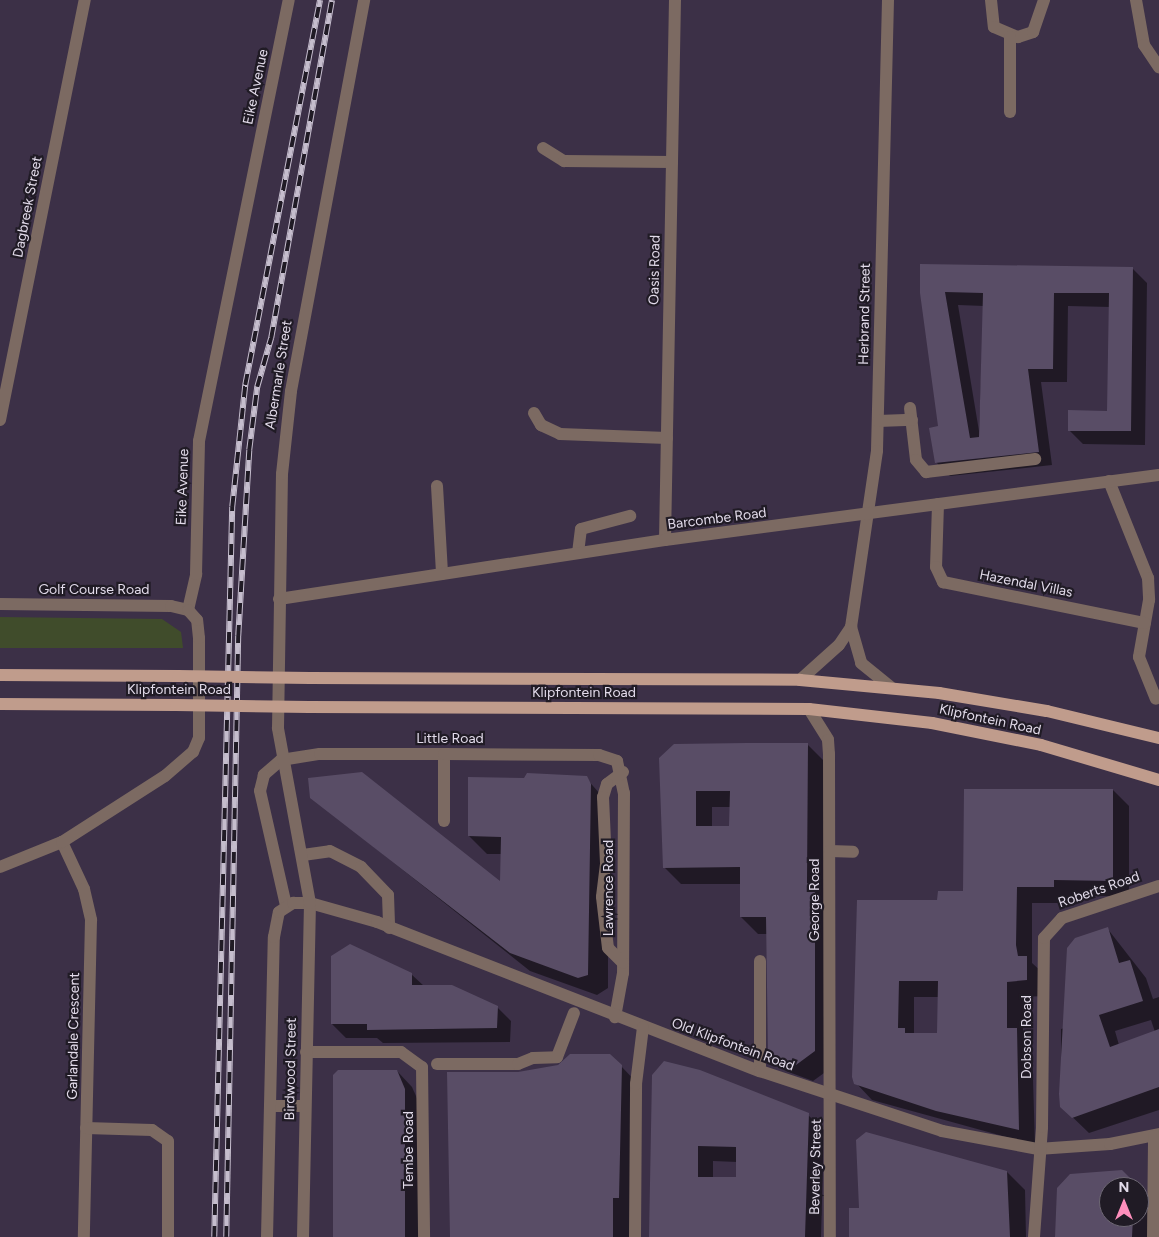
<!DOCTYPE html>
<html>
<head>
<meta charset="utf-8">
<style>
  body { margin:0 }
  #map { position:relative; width:1159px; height:1237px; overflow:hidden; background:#3c3047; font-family:Figtree,sans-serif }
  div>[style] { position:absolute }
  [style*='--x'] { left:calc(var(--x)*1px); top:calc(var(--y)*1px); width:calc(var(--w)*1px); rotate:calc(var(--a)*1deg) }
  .green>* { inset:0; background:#404c2b }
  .shadow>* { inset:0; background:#0007 }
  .building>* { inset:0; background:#594d66 }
  .minor>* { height:12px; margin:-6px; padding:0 6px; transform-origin:6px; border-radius:6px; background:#7c6a62 }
  .major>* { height:12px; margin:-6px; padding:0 6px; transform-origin:6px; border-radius:6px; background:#c09c8c }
  .rail>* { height:5.5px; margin-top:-2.75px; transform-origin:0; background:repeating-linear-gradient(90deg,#201b25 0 11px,#c5bdcd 0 22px); box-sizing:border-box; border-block:1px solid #c5bdcd }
  .major-bridge>* { height:12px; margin:-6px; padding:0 6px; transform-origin:6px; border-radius:6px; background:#c09c8c }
  span { translate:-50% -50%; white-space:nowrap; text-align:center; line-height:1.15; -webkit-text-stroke:4.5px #201b25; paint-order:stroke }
  .street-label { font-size:14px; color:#e2dbea }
  .north { position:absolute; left:1099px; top:1177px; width:50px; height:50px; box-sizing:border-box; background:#201b25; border:1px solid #6e6874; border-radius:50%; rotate:0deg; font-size:14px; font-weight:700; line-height:20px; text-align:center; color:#e2dbea }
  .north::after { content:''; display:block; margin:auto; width:18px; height:22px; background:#fe8ebc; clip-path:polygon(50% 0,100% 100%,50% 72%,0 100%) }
</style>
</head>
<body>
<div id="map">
  <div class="green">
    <i style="clip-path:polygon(0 617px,162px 619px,181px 632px,183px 648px,0 648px)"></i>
  </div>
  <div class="shadow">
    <i style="clip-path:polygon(evenodd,1133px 269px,1147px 283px,1145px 445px,1083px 444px,1069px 430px,1109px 412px,1110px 307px,1068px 306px,1067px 382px,1041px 382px,1052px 465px,950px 476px,936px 462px,939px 427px,921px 293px,1133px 269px,958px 305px,984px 306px,979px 431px,958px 305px)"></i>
    <i style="clip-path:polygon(evenodd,807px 744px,824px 761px,831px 1068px,813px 1081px,786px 1071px,769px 1054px,768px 934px,758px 934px,741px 917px,741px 884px,681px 884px,664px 867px,660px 759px,807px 744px,712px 807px,731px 807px,731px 827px,712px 827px,712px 807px)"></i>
    <i style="clip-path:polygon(586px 778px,608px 803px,608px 988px,597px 995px,530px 971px,311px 797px,501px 883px,502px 854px,487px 854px,469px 836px)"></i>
    <i style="clip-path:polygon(evenodd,1113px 790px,1129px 806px,1129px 896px,1070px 896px,1070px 903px,1032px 903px,1032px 963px,1043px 973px,1043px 996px,1023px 997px,1023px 1036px,1032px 1045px,1035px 1145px,872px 1100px,856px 1083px,858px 902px,939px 902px,965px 892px,1113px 790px,914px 997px,939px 997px,939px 1035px,914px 1034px,914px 997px)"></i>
    <i style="clip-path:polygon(evenodd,1107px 928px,1146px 978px,1153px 999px,1159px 997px,1159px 1110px,1089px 1133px,1061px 1106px,1061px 1029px,1068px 1027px,1107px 928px,1151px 1020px,1155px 1032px,1119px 1045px,1115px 1031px,1151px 1020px)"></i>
    <i style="clip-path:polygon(411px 974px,424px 986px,497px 1007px,511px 1021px,510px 1042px,383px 1043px,377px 1038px,346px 1038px,332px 1024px)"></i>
    <i style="clip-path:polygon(621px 1066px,638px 1084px,630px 1237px,452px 1237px,518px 1073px)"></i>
    <i style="clip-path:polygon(397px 1071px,412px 1087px,420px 1105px,420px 1237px,334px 1237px)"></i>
    <i style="clip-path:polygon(evenodd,653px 1075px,808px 1115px,824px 1130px,821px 1237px,650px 1237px,653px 1075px,713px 1161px,737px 1162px,737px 1178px,713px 1178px,713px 1161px)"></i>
    <i style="clip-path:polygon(1007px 1172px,1025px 1190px,1026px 1237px,850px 1237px,861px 1209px)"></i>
    <i style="clip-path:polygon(1071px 1175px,1137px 1187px,1109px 1187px,1109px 1217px,1139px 1217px,1139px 1189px,1153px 1202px,1151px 1237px,1055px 1237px)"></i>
  </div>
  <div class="building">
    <i style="clip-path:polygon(evenodd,920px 264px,1133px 267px,1131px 431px,1068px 431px,1068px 410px,1107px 411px,1109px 293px,1054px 293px,1053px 369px,1028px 369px,1039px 452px,935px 463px,929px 428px,938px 426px,920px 293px,920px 264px,945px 292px,983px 293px,979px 437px,970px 438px,945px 292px)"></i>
    <i style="clip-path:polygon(evenodd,747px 743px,808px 743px,807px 883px,815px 884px,815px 1051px,796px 1065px,768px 1055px,766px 917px,740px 917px,740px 867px,663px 868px,659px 758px,674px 744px,747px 743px,696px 791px,730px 791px,729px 826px,696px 826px,696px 791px)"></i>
    <i style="clip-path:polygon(362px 772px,500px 881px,501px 837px,468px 836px,468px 777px,524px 778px,527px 773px,587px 776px,591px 784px,588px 975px,578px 978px,510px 953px,310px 798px,308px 778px)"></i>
    <i style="clip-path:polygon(evenodd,964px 789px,1113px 789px,1113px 881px,1054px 880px,1054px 887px,1017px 887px,1016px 945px,1018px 956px,1027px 956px,1027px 980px,1007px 982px,1007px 1028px,1017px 1028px,1019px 1130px,936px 1111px,854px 1084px,852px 1077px,857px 900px,937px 900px,938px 891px,963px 891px,964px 789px,899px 981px,938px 981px,937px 1033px,905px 1033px,905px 1028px,898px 1028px,899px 981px)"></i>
    <i style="clip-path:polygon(1108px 927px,1119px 963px,1130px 960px,1143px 1001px,1099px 1015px,1110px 1047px,1159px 1029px,1159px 1087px,1072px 1118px,1060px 1107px,1059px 1094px,1067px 948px,1075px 938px)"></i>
    <i style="clip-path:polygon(350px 944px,412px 973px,412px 985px,452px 985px,498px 1006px,497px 1028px,367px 1030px,367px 1024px,331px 1024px,331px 956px)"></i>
    <i style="clip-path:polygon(570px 1054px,610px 1054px,622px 1065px,619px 1198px,613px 1198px,613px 1237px,450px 1237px,447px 1072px,518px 1072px,558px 1065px)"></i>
    <i style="clip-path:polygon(evenodd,664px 1061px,700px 1070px,809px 1113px,805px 1237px,649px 1237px,652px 1075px,664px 1061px,698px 1146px,736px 1147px,736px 1177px,698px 1177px,698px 1146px)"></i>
    <i style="clip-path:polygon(338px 1070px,397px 1070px,405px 1089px,405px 1237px,333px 1237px,333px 1075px)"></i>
    <i style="clip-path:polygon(866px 1132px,1007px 1171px,1010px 1237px,849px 1237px,849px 1208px,859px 1208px,856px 1140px)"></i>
    <i style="clip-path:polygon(1122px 1170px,1139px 1187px,1109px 1187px,1109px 1217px,1133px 1217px,1132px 1237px,1055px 1237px,1057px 1188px,1070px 1174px)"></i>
  </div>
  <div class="minor">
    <i style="--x:888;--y:0;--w:451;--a:91.4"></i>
    <i style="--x:877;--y:451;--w:178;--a:98.4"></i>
    <i style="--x:851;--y:627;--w:37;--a:74"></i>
    <i style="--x:861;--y:663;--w:38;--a:39"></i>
    <i style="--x:991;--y:0;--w:27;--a:84"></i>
    <i style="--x:994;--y:27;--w:26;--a:23"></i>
    <i style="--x:1018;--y:37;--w:16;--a:-18"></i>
    <i style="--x:1033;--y:32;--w:34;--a:-71"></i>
    <i style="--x:1136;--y:0;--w:46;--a:79.9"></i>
    <i style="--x:1144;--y:45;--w:27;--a:56"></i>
    <i style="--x:1010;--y:37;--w:75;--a:90"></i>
    <i style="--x:543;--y:148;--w:25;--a:32"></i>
    <i style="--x:564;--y:161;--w:108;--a:0.5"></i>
    <i style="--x:910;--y:408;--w:52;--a:83.4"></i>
    <i style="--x:916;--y:460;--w:16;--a:50"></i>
    <i style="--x:926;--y:472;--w:110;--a:-6.8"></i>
    <i style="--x:534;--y:413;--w:14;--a:60"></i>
    <i style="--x:541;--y:425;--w:21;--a:25"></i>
    <i style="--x:560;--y:434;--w:107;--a:2.1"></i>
    <i style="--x:0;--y:420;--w:429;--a:-78.6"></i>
    <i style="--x:878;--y:421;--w:34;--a:-2"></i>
    <i style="--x:1109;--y:481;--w:105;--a:68.1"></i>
    <i style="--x:1148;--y:578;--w:22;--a:87"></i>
    <i style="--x:1149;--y:600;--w:58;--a:100"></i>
    <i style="--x:1139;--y:657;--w:45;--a:68"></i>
    <i style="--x:437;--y:486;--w:88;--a:86.7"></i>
    <i style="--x:938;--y:504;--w:63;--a:91.8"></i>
    <i style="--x:936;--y:567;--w:17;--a:65"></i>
    <i style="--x:943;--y:582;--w:206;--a:11.5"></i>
    <i style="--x:665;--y:540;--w:540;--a:-88.94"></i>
    <i style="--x:578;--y:553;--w:24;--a:-83"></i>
    <i style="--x:581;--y:529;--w:51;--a:-14.9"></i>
    <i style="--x:279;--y:599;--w:390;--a:-8.7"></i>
    <i style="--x:665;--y:540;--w:498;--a:-7.5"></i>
    <i style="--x:0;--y:604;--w:171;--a:0.7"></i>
    <i style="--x:171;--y:606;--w:17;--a:13"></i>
    <i style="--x:188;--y:610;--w:37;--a:-77"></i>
    <i style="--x:196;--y:574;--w:133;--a:-88.7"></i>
    <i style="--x:199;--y:441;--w:450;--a:-78.5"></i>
    <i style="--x:800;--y:680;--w:52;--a:-41.9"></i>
    <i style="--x:839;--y:645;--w:22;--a:-56"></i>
    <i style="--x:809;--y:709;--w:36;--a:58"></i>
    <i style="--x:828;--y:740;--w:14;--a:86"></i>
    <i style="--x:829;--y:754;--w:483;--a:89.9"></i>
    <i style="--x:444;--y:754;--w:67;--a:90"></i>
    <i style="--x:281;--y:760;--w:39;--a:-9"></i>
    <i style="--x:320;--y:754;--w:124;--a:0"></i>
    <i style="--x:444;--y:754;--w:155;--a:0.4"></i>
    <i style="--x:599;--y:755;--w:19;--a:18"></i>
    <i style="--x:617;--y:761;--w:33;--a:78"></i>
    <i style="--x:624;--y:793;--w:180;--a:90.3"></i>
    <i style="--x:623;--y:973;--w:45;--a:100.3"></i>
    <i style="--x:281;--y:760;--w:23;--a:139"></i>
    <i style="--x:264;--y:775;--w:16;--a:104"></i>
    <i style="--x:260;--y:791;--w:117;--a:77.2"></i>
    <i style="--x:623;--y:772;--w:20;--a:143"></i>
    <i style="--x:607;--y:784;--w:14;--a:107"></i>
    <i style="--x:603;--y:797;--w:67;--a:87.4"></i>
    <i style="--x:606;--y:864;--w:33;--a:97"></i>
    <i style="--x:602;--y:897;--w:51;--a:83.3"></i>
    <i style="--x:608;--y:948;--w:21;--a:45"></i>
    <i style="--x:62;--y:842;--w:52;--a:64.9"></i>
    <i style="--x:84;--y:889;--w:32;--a:77"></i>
    <i style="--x:91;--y:920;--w:317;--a:91.3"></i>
    <i style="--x:830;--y:851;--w:23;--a:2"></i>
    <i style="--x:303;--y:855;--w:27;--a:-8"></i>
    <i style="--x:330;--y:851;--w:35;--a:27"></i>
    <i style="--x:361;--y:867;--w:39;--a:46"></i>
    <i style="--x:388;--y:895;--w:33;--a:88"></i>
    <i style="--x:0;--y:867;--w:67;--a:-22"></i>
    <i style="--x:62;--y:842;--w:122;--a:-32.7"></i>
    <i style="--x:165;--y:776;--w:37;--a:-41"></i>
    <i style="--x:193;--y:752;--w:15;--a:-67"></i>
    <i style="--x:199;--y:738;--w:100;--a:-90"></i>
    <i style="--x:199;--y:638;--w:18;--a:-96"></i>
    <i style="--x:197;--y:620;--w:13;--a:-132"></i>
    <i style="--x:306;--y:1052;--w:95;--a:0"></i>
    <i style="--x:401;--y:1052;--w:26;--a:36"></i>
    <i style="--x:422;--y:1067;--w:170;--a:89.3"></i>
    <i style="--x:437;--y:1064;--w:81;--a:0"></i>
    <i style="--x:518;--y:1064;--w:16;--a:-22"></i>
    <i style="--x:533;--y:1058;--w:24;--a:-2"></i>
    <i style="--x:557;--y:1057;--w:47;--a:-68.9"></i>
    <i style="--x:760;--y:1071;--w:110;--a:-90"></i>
    <i style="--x:270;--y:1106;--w:35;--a:0"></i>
    <i style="--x:86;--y:1128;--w:66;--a:1.7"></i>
    <i style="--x:152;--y:1130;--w:19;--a:35"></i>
    <i style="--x:168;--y:1141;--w:96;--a:90"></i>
    <i style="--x:267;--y:1237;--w:300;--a:-88.7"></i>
    <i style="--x:274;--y:937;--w:25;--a:-79"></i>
    <i style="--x:279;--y:912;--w:17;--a:-33"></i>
    <i style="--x:293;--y:903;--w:17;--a:0"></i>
    <i style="--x:310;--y:903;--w:70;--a:15.8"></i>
    <i style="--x:377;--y:922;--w:411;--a:21.3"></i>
    <i style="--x:760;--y:1071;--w:192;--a:18.2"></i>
    <i style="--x:942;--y:1131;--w:98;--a:10.6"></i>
    <i style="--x:1038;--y:1149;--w:72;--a:-4"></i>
    <i style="--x:1110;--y:1144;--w:50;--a:-11.5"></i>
    <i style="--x:303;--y:1237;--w:334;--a:-88.8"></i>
    <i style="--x:310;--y:903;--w:178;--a:-100.4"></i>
    <i style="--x:278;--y:728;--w:254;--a:-89.1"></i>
    <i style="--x:282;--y:474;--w:83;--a:-83.8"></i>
    <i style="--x:291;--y:391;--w:398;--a:-79.4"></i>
    <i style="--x:635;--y:1237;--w:153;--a:-89.6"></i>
    <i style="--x:636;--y:1084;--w:57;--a:-83"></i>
    <i style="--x:1034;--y:1237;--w:110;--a:-85.8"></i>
    <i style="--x:1042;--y:1127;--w:189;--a:-89.4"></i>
    <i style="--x:1044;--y:938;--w:27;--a:-48"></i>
    <i style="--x:1062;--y:918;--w:102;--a:-18.3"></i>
    <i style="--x:1153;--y:1237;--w:101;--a:-89.4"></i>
  </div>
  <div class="major">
    <i style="--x:0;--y:675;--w:178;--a:0.3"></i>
    <i style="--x:310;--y:678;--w:490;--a:0.2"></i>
    <i style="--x:800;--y:680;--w:140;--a:5.3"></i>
    <i style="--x:939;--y:693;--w:109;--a:9.5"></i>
    <i style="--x:1047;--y:711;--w:115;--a:13.6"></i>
    <i style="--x:0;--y:704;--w:176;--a:0.3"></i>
    <i style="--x:309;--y:707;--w:500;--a:0.23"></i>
    <i style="--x:809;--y:709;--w:124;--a:6.5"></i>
    <i style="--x:932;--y:723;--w:111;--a:11.4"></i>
    <i style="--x:1041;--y:745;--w:123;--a:16.5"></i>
  </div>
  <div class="rail">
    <i style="--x:214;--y:1237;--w:730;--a:-88.59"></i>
    <i style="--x:232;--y:507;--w:123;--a:-83.9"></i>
    <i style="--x:245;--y:385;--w:392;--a:-79"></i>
    <i style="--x:226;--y:1237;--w:601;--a:-88.86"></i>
    <i style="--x:238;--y:636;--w:186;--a:-86.6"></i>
    <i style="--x:249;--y:450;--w:64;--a:-82.8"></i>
    <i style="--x:257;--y:387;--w:51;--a:-74.1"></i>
    <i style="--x:271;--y:338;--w:343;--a:-79.8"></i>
  </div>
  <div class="major-bridge">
    <i style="--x:178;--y:676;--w:132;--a:0.9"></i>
    <i style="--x:176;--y:705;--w:133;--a:0.9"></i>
  </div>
  <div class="street-label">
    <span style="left:256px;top:87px;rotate:-78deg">Eike Avenue</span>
    <span style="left:28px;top:207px;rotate:-79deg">Dagbreek Street</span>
    <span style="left:655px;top:270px;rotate:-89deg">Oasis Road</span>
    <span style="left:865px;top:314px;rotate:-89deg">Herbrand Street</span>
    <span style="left:279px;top:375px;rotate:-81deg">Albermarle Street</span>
    <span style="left:183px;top:487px;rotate:-88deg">Eike Avenue</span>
    <span style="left:717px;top:519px;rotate:-7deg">Barcombe Road</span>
    <span style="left:1026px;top:584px;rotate:11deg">Hazendal Villas</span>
    <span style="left:94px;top:590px">Golf Course Road</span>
    <span style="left:179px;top:690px">Klipfontein Road</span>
    <span style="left:584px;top:693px">Klipfontein Road</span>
    <span style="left:990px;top:720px;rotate:12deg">Klipfontein Road</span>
    <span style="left:450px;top:739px">Little Road</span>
    <span style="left:609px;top:888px;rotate:-90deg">Lawrence Road</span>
    <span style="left:1099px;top:890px;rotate:-19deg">Roberts Road</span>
    <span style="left:815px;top:900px;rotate:-90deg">George Road</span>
    <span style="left:74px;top:1036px;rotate:-89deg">Garlandale Crescent</span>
    <span style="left:1027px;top:1037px;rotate:-90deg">Dobson Road</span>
    <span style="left:733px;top:1045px;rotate:20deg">Old Klipfontein Road</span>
    <span style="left:291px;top:1069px;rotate:-89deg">Birdwood Street</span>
    <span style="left:409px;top:1150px;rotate:-90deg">Tembe Road</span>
    <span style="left:816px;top:1167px;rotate:-89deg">Beverley Street</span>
  </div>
  <div class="north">N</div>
</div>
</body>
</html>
